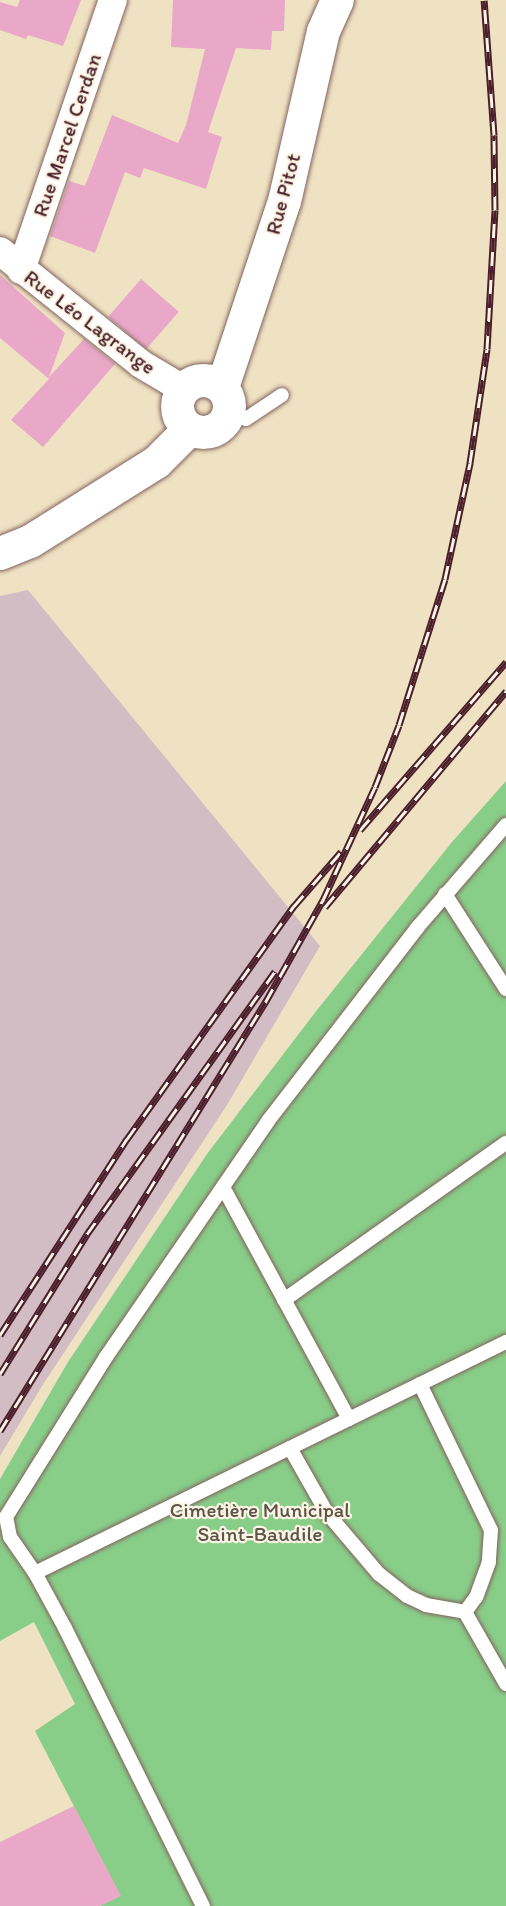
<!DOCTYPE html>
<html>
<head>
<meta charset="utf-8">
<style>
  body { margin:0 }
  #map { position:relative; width:506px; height:1906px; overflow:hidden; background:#efe2c2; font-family:Itim,sans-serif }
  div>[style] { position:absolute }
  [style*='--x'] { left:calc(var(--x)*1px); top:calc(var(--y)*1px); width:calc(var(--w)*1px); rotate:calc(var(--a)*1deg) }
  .industrial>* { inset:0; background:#d2bdc5 }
  .green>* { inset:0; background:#88ce88 }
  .building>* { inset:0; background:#e9a8c8; transform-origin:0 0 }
  .roads { filter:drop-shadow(0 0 2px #846360) drop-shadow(0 0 2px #846360) }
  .lane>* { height:14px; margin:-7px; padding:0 7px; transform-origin:7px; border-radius:7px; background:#fff }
  .street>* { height:28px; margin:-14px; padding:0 14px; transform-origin:14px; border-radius:14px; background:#fff }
  .secondary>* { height:33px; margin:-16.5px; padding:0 16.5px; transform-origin:16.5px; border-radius:16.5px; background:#fff }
  .secondary>.ring { margin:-16.5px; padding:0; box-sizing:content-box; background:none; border:33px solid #fff; border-radius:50% }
  .rail>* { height:7px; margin-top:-3.5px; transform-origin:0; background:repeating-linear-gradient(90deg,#fcf5e5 0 14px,#4a1f2b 0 28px); box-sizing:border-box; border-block:2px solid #4a1f2b }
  span { translate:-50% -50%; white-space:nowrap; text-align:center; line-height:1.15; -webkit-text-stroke:4.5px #fcf5e5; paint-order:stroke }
  .street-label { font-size:21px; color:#4a1f2b }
  .park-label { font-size:21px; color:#5d5447 }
</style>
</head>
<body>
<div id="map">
  <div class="industrial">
    <i style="clip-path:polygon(28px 590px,320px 946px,227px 1105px,42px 1386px,0 1456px,0 596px)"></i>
  </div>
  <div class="green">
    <i style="clip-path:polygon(506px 781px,506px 1906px,100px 1906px,120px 1895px,35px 1731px,75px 1704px,34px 1622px,0 1641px,0 1479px,68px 1362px,207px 1154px,317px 1010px,452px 842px)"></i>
  </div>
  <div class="building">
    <i style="clip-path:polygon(20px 0,81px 0,63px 46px,28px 35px,26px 39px,0 30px,0 2px,17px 7px)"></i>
    <i style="clip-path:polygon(173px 0,285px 0,284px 31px,272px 31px,271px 50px,236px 48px,208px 132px,222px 137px,206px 189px,144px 168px,140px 178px,125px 172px,95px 253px,50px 236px,69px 181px,85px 186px,112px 115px,178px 143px,186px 125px,205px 49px,171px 47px)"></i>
    <i style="clip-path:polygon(0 275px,65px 333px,49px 377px,84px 339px,115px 364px,43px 447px,11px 420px,49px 379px,0 338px)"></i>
    <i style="left:141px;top:279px;width:50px;height:50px;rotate:41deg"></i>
    <i style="clip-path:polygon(74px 1806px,121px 1896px,100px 1906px,0 1906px,0 1842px)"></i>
  </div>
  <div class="roads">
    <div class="lane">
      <i style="--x:229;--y:410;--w:19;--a:28"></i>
      <i style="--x:246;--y:419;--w:43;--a:-33.7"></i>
      <i style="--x:445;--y:894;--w:113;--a:57.3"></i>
      <i style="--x:223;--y:1187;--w:264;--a:61.5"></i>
      <i style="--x:284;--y:1300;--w:272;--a:-35.3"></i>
      <i style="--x:420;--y:1384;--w:162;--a:64.1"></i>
      <i style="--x:491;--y:1530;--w:32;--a:94"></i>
      <i style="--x:489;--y:1562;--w:37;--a:110"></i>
      <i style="--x:476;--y:1597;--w:19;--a:126"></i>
      <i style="--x:465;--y:1612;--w:83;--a:60.3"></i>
      <i style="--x:290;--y:1448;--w:75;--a:60.4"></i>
      <i style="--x:327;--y:1513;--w:80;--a:49.6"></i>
      <i style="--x:379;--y:1574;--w:36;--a:38"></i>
      <i style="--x:407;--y:1596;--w:21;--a:25"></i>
      <i style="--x:426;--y:1605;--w:40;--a:10"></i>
      <i style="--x:35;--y:1573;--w:525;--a:-26.13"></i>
      <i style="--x:203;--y:1906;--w:310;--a:-116.4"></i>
      <i style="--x:65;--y:1628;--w:63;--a:-118.6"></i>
      <i style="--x:35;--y:1573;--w:44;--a:-124.8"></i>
      <i style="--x:10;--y:1537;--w:20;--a:-101"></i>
      <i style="--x:6;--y:1517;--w:189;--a:-58"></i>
      <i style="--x:106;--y:1357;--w:286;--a:-55.5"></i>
      <i style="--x:268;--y:1121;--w:244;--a:-52.3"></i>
      <i style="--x:417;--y:928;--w:136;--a:-49.2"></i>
    </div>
    <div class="street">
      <i style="--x:0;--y:251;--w:181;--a:38.7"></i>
      <i style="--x:141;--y:364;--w:49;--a:30.8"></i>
      <i style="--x:21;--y:270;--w:285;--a:-71.2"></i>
    </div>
    <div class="secondary">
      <i class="ring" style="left:177px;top:380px;width:19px;height:19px"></i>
      <i style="--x:222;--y:387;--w:196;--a:-71.6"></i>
      <i style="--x:284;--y:201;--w:174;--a:-77.1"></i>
      <i style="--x:323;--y:31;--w:34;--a:-66"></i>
      <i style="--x:0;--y:553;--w:32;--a:-22"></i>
      <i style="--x:30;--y:541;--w:149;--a:-32.1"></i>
      <i style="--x:156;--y:462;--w:47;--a:-45"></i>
    </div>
  </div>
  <div class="rail">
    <i style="--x:360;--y:830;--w:223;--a:-49"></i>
    <i style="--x:325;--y:907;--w:282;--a:-50"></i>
    <i style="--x:0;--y:1335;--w:234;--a:-57.1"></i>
    <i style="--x:127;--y:1139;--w:287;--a:-54.4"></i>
    <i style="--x:294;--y:906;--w:72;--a:-49"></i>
    <i style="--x:0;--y:1374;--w:165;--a:-58.1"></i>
    <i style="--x:87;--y:1234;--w:323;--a:-54.4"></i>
    <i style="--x:0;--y:1431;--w:506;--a:-58.26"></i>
    <i style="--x:266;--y:1001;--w:116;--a:-60.6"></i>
    <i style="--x:323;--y:900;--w:124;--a:-65.3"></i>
    <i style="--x:375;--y:787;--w:66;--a:-68.8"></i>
    <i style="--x:399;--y:725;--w:153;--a:-72.5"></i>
    <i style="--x:445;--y:579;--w:119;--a:-77.8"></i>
    <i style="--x:470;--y:463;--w:115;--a:-81.5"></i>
    <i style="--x:487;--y:349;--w:139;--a:-86.7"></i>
    <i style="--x:495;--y:210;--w:75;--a:-90.8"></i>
    <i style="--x:494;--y:135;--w:135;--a:-94.2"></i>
  </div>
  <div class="street-label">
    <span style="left:67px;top:135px;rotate:-71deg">Rue Marcel Cerdan</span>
    <span style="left:283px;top:194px;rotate:-75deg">Rue Pitot</span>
    <span style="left:90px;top:322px;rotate:37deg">Rue Léo Lagrange</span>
  </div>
  <div class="park-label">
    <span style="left:260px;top:1522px">Cimetière Municipal<br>Saint-Baudile</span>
  </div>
</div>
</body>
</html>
